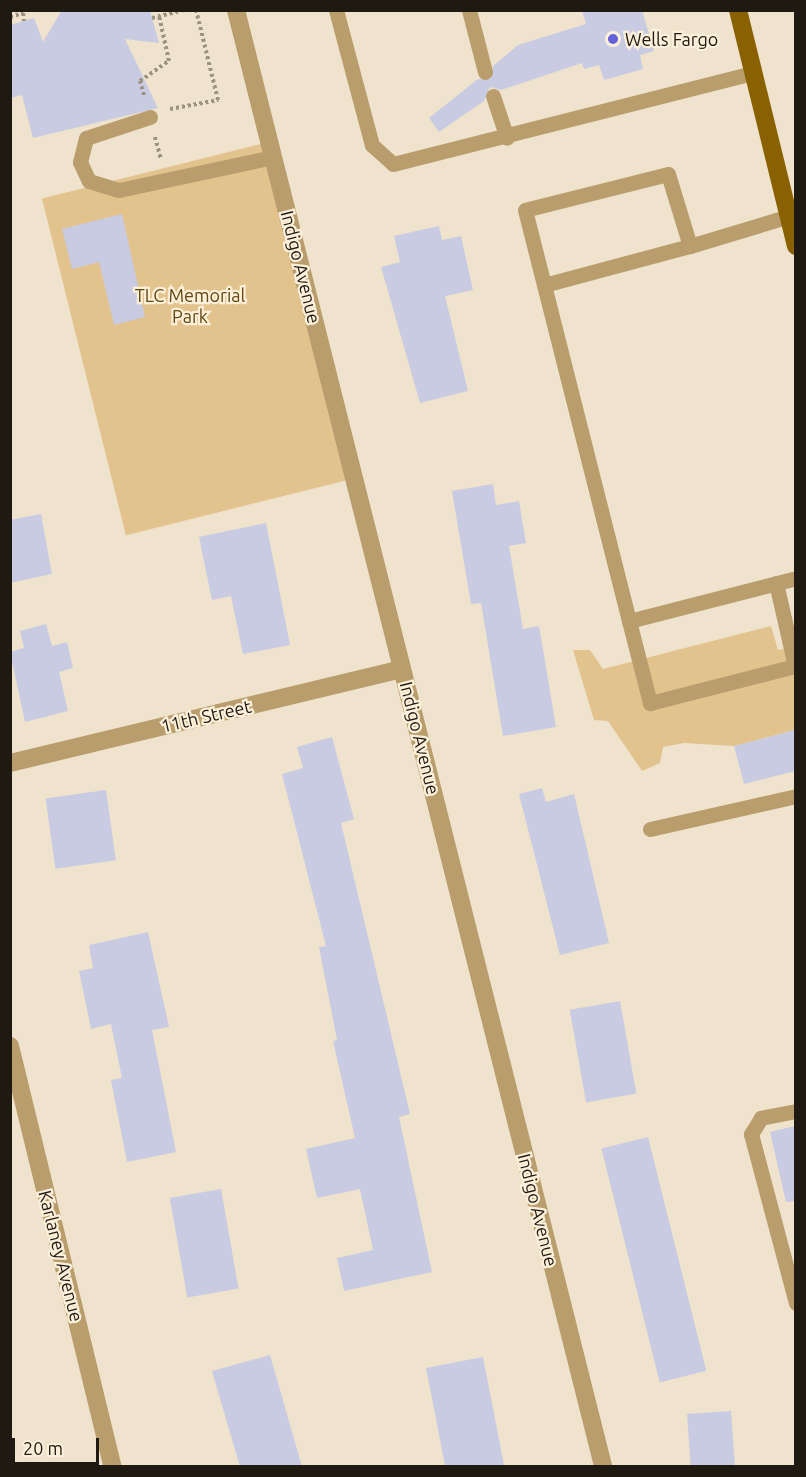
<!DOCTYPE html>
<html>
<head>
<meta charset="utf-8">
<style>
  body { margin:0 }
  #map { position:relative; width:806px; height:1477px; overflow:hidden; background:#efe3cd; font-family:Ubuntu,sans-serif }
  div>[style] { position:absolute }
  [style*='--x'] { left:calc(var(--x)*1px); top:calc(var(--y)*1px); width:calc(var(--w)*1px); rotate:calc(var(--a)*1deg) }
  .green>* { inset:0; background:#e2c38e; transform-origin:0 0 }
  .building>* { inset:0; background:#c8cbe2; transform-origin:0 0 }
  .path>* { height:4px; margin-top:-2px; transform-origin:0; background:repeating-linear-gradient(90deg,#9c9282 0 3px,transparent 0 6px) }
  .lane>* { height:15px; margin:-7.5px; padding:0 7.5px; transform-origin:7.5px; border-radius:7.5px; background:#b99d6d }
  .street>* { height:18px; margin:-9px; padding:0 9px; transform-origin:9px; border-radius:9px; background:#b99d6d }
  .primary>* { height:18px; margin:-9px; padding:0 9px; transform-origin:9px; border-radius:9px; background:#896100 }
  .dots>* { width:16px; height:16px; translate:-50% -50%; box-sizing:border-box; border:3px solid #fdf0da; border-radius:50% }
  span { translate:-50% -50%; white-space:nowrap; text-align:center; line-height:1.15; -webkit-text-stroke:4.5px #fdf0da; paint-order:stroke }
  .poi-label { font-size:18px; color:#1e1911 }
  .left { translate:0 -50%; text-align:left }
  .street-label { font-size:18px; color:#1e1911 }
  .park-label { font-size:18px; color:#61460f }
  .frame { position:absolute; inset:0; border:12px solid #1e1911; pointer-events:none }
  .scale { position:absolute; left:12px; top:1438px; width:87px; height:27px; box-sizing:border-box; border:3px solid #1e1911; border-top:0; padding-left:8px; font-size:18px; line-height:21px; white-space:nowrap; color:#1e1911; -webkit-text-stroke:4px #fdf0da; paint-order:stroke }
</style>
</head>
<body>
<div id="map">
  <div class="green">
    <i style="left:269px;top:142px;width:347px;height:234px;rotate:76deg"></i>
    <i style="clip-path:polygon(771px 626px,778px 650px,795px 647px,795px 730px,734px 746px,684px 743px,663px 747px,660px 763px,642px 771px,608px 721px,594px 720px,573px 650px,590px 650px,603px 669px)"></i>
  </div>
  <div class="building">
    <i style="clip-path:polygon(62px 10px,150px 10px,159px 43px,125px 39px,158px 108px,33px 138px,22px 95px,10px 98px,10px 25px,34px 18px,43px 42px)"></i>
    <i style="clip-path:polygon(582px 10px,642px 10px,654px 51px,640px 55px,643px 69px,604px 80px,599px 65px,584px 69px,582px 63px,501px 90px,490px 87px,484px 101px,439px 132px,429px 118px,478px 79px,491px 79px,493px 66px,518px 45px,586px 24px)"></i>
    <i style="clip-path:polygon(122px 214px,145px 317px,114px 325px,99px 262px,72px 269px,62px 229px)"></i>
    <i style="clip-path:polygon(439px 226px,442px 240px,461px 236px,473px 290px,445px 296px,468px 391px,420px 403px,381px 267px,400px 262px,394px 236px)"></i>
    <i style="clip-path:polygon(493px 484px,496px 505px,519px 501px,526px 543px,509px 546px,523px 629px,539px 626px,556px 727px,503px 736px,481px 603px,471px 604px,452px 491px)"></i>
    <i style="clip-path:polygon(41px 514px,52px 574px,10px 583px,10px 520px)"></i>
    <i style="clip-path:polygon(266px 523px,290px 645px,243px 654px,231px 596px,212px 600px,199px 537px)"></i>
    <i style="clip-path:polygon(46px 624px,52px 646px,67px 642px,73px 668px,59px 672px,68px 711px,25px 722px,10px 652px,24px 648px,20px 631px)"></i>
    <i style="clip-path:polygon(795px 730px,795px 771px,744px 784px,734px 746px)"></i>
    <i style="clip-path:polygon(332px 737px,354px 819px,341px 823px,410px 1114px,399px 1117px,432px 1272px,344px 1291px,337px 1258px,373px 1250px,360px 1189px,317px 1198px,306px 1149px,355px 1138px,333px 1041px,337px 1040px,319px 947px,326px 946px,282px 774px,303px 768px,297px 747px)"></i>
    <i style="clip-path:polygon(542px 788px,546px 802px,574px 794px,609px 943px,560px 955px,519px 794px)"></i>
    <i style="left:106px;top:790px;width:71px;height:61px;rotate:82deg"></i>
    <i style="clip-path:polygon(148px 932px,169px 1027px,152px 1030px,176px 1152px,127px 1162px,111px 1080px,122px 1078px,111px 1024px,91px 1029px,79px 971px,93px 968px,89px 945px)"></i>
    <i style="left:620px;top:1001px;width:94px;height:51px;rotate:80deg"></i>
    <i style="clip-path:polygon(795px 1126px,795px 1201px,786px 1202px,770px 1132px)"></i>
    <i style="left:648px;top:1137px;width:241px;height:48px;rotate:76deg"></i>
    <i style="left:221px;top:1189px;width:101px;height:52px;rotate:80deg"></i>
    <i style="clip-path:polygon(270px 1355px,302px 1467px,240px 1467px,212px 1371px)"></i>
    <i style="left:483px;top:1357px;width:112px;height:58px;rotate:79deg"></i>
    <i style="left:731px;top:1411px;width:56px;height:44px;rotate:86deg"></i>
  </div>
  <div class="path">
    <i style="--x:10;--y:17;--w:14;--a:-17"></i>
    <i style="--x:23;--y:13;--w:8;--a:83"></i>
    <i style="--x:152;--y:18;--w:32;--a:-14"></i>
    <i style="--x:144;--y:95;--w:15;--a:-106"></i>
    <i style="--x:140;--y:81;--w:35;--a:-35"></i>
    <i style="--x:169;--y:61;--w:46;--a:-102.5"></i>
    <i style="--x:170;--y:109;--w:49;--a:-10.6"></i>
    <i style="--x:218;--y:100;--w:93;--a:-103.7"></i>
    <i style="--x:155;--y:137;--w:23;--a:75"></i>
  </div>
  <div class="lane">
    <i style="--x:336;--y:10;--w:140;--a:75.1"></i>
    <i style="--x:372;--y:145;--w:28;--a:42"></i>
    <i style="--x:393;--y:164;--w:371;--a:-14.2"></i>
    <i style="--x:469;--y:10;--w:64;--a:75.5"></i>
    <i style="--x:493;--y:96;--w:44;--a:71.6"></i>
    <i style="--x:150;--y:117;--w:67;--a:161.8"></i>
    <i style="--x:86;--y:138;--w:25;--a:104"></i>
    <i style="--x:80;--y:162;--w:21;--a:65"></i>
    <i style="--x:89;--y:181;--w:31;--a:17"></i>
    <i style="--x:119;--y:190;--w:157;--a:-12.1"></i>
    <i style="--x:690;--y:246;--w:111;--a:-16.8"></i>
    <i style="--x:544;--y:285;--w:151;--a:-15"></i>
    <i style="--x:690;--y:246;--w:75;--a:-107"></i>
    <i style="--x:668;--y:174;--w:147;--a:165.9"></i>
    <i style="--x:525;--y:210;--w:77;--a:75.8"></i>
    <i style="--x:544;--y:285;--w:347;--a:75.8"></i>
    <i style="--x:629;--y:621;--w:172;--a:-14.4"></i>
    <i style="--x:629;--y:621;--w:85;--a:75.6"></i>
    <i style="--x:650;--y:703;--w:150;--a:-14.3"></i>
    <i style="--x:795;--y:666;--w:85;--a:-102.9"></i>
    <i style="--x:650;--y:829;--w:150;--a:-12.7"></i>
    <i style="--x:796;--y:1111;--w:36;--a:169"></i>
    <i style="--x:761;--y:1118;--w:19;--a:122"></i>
    <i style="--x:751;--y:1134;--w:175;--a:75.1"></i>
  </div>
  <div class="street">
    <i style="--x:236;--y:10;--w:1502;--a:75.85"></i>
    <i style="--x:10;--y:763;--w:403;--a:-13.5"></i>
    <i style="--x:10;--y:1046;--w:432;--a:76.3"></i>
  </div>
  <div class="primary">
    <i style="--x:738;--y:10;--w:243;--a:76.2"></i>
  </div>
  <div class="dots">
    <i style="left:613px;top:39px;background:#6261da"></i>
  </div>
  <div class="poi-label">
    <span class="left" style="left:625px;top:39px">Wells Fargo</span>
  </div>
  <div class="street-label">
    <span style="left:301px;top:267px;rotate:76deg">Indigo Avenue</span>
    <span style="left:206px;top:716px;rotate:-13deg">11th Street</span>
    <span style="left:420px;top:738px;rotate:76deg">Indigo Avenue</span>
    <span style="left:538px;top:1210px;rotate:76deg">Indigo Avenue</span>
    <span style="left:61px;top:1256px;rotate:76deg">Karlaney Avenue</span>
  </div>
  <div class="park-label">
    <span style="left:190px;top:306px">TLC Memorial<br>Park</span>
  </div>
  <div class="frame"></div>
  <div class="scale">20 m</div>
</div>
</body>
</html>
